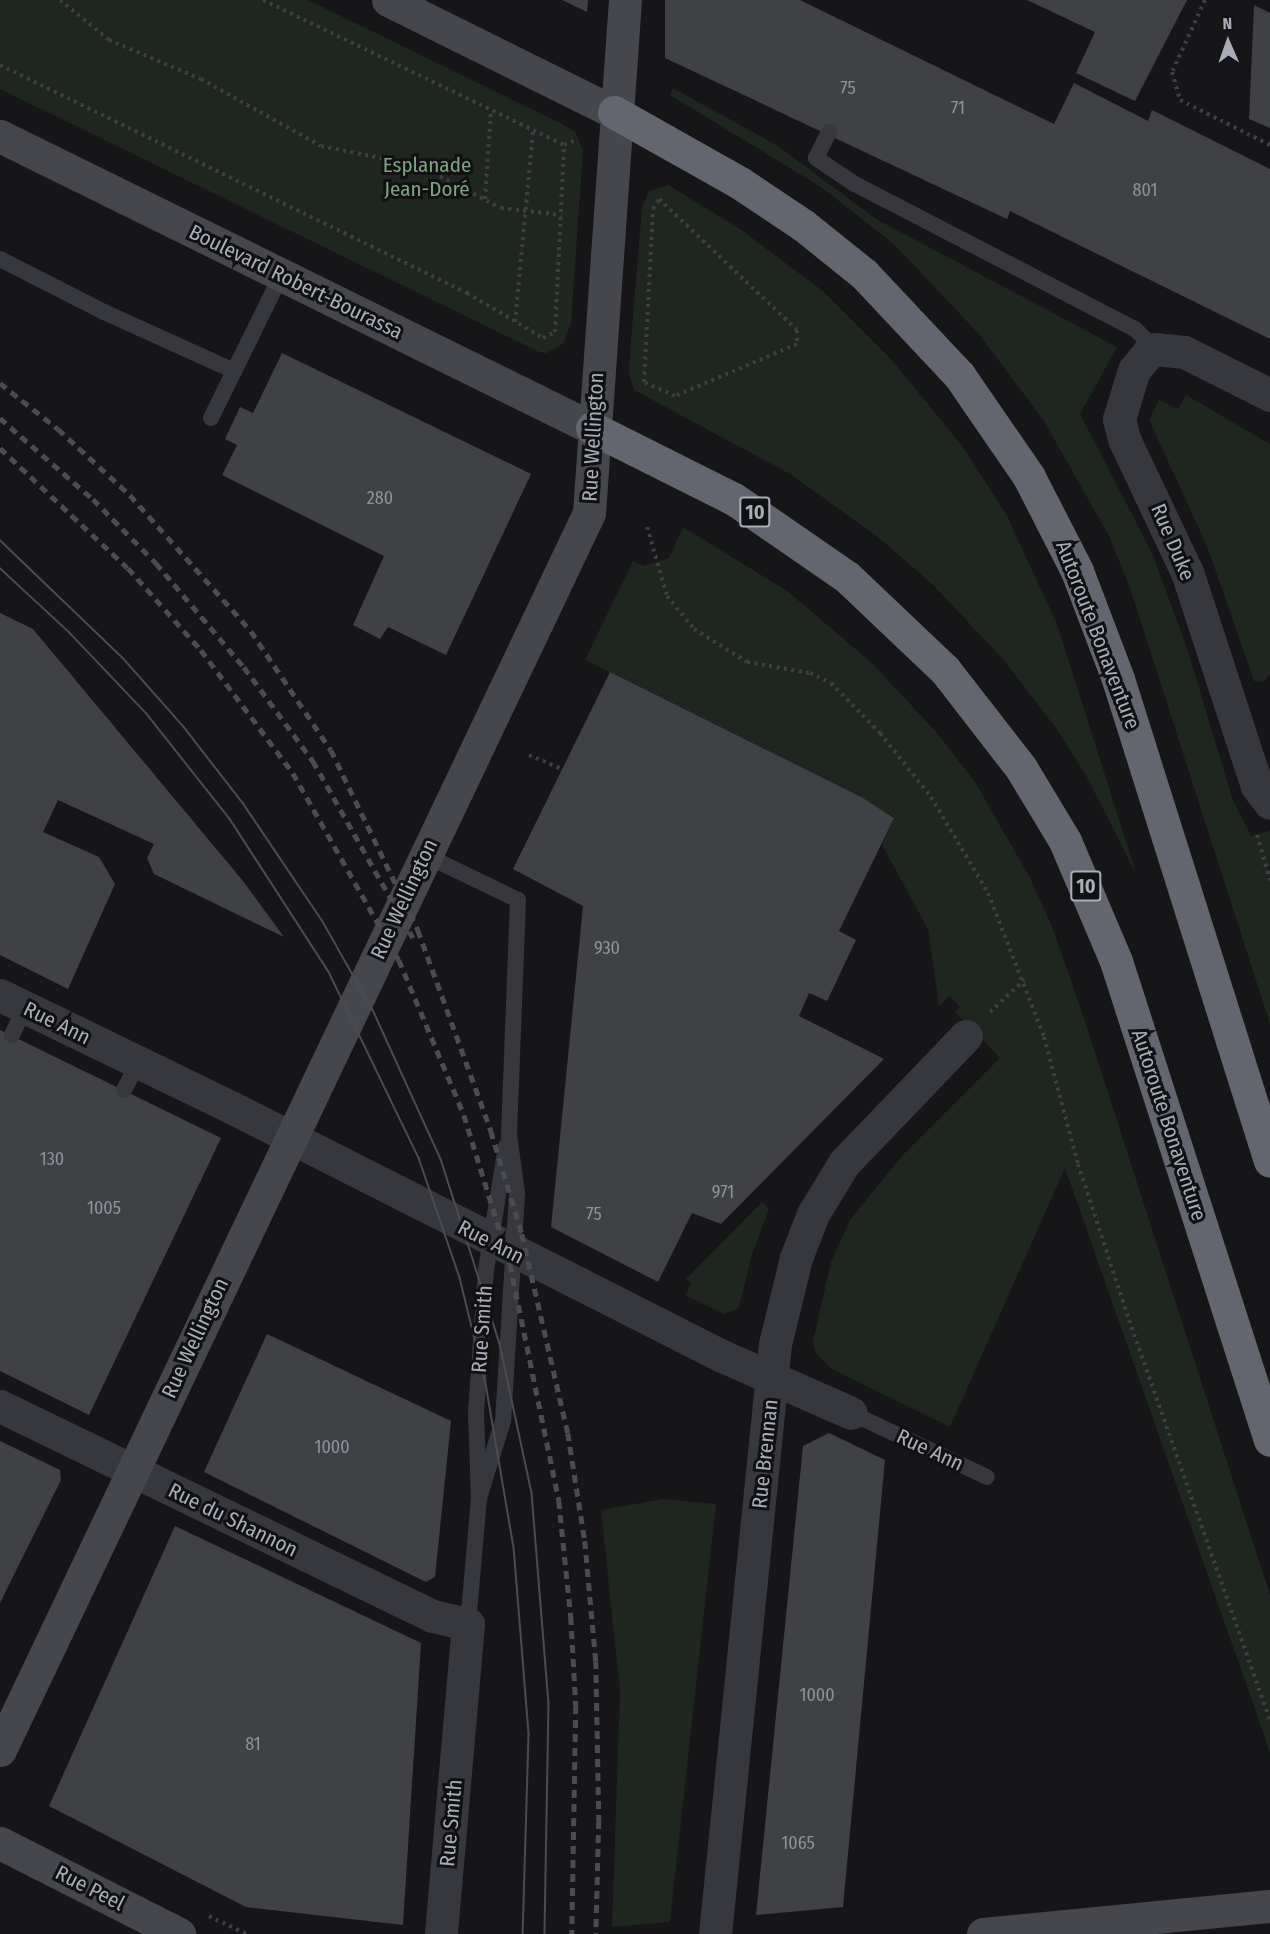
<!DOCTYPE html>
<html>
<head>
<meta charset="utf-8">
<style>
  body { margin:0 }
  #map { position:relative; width:1270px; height:1934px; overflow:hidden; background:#161618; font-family:"Fira Sans Condensed",sans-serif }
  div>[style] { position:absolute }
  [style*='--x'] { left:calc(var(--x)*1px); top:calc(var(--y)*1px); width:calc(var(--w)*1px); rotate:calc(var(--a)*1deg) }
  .green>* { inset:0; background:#1e261f }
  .building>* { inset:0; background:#404145 }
  .path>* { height:4px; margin-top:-2px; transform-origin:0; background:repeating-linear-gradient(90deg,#3d3f44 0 3px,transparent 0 7.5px) }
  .lane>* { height:16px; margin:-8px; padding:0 8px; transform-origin:8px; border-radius:8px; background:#37383d }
  .street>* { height:33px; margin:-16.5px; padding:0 16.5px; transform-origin:16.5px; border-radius:16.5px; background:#37383d }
  .secondary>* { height:33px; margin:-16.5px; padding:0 16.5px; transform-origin:16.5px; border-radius:16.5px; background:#45474d }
  .highway>* { height:33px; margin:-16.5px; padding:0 16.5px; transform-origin:16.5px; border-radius:16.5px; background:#63666e }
  .tram>* { height:1.5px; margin:-0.75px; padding:0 0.75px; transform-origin:0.75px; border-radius:0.75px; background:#4a4c52 }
  .rail>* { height:4.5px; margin-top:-2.25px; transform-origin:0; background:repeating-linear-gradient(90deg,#4a4c52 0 8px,transparent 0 14px) }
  span { translate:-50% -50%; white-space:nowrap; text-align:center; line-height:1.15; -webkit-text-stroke:6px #111113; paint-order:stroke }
  .number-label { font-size:18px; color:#8e929b }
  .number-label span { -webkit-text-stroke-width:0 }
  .shield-label span { padding:2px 4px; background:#111113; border:2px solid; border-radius:4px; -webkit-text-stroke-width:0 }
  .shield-label { font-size:20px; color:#a8adb8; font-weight:700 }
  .park-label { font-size:21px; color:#7fa381 }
  .street-label { font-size:21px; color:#a8adb8 }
  .north { position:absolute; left:1198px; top:12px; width:60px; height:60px; -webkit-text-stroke:4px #111113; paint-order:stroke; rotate:358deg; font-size:16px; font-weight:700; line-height:24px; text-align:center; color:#a8adb8 }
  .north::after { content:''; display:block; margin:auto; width:21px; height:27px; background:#a8adb8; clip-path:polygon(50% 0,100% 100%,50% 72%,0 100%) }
</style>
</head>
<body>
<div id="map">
  <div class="green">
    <i style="clip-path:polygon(0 0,308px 0,562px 124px,575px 132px,583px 150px,571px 323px,564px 343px,547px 353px,539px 352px,0 89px)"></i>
    <i style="clip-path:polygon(673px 88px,778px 146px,876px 219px,1117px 347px,1080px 414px,1152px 553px,1187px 648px,1233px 801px,1251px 836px,1270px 831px,1270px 1024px,1130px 588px,1109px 536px,1044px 421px,979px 334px,894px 244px,821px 187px,670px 95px)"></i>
    <i style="clip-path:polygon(668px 185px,740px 229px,824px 292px,891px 359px,963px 447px,1007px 516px,1057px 624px,1137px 876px,1088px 779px,1056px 728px,1003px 659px,934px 586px,883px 541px,792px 475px,634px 390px,629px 374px,630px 353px,642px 207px,649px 191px)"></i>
    <i style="clip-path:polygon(1186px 395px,1270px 444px,1270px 674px,1263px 682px,1254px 681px,1207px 546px,1149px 420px,1159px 400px,1178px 409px)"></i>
    <i style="clip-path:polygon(683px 527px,787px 591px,871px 662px,937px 733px,975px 782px,1030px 878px,1051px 924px,1082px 1012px,1270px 1595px,1270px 1752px,1065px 1168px,950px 1427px,830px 1368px,815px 1352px,813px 1342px,831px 1262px,850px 1220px,901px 1157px,1000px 1058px,955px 1012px,960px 1007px,950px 996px,939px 1006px,928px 929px,882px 845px,894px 817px,863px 798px,585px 660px,633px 561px,644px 566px,669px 558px)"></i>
    <i style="clip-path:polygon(762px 1202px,769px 1209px,752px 1254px,739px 1308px,724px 1314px,685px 1295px,692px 1283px,686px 1279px)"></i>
    <i style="clip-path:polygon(663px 1499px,716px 1504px,670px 1922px,612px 1927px,620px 1691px,601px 1510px)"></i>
  </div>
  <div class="building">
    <i style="clip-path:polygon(562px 0,588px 0,587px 12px)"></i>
    <i style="clip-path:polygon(665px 0,800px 0,1054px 124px,1074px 83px,1148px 121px,1152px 110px,1270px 169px,1270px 339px,1010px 211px,1007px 219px,665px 58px)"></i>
    <i style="clip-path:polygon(1027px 0,1187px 0,1135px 101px,1076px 73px,1095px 32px)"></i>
    <i style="clip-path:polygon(1254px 5px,1270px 13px,1270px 128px,1249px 119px)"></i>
    <i style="clip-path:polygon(282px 353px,531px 474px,446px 655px,388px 627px,380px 639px,353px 625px,384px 556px,222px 475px,237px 445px,225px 439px,240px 407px,253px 413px)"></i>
    <i style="clip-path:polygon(0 613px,33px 629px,243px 881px,284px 937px,154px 874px,147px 858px,154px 844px,58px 800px,43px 832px,99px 857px,115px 884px,68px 989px,0 955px)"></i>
    <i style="clip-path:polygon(610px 672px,863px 798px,894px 818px,839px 931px,856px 940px,827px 1001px,809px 993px,799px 1016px,884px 1059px,721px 1224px,692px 1213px,658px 1282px,551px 1227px,583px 906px,513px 869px)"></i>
    <i style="clip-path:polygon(0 1030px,221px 1138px,89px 1415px,0 1371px)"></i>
    <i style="clip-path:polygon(267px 1334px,451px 1421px,435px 1577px,426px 1582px,204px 1472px)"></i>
    <i style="clip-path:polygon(829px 1433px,885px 1460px,843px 1907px,756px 1915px,803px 1446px)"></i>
    <i style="clip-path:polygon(0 1441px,60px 1470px,61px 1480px,0 1603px)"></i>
    <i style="clip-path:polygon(175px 1526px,421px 1643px,403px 1925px,246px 1907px,49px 1806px)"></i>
  </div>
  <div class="path">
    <i style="--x:60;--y:0;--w:63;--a:39.2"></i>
    <i style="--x:109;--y:40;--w:100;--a:23"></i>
    <i style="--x:201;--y:79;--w:137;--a:29.2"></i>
    <i style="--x:321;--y:146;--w:101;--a:11.4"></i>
    <i style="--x:420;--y:166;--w:91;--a:27.4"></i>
    <i style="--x:501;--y:208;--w:61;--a:6.5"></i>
    <i style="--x:263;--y:0;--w:334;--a:25.7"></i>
    <i style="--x:1205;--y:0;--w:79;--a:114.6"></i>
    <i style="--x:1172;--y:72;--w:29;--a:74"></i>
    <i style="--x:1180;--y:100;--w:101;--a:26.6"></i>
    <i style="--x:0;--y:65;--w:520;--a:26.02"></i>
    <i style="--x:467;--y:293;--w:88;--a:30.6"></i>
    <i style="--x:543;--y:338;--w:13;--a:-27"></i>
    <i style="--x:555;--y:332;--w:187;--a:-87.2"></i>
    <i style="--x:564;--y:145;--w:15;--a:-23"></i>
    <i style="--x:485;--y:199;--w:89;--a:-86.1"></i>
    <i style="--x:659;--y:199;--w:190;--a:43.5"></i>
    <i style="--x:797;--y:330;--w:14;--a:90"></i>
    <i style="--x:797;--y:344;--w:133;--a:156.9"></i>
    <i style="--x:675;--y:396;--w:34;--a:-156"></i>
    <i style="--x:644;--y:382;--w:173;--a:-87"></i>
    <i style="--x:653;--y:209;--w:12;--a:-59"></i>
    <i style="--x:515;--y:322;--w:193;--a:-84.6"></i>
    <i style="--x:647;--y:527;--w:72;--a:73.8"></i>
    <i style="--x:667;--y:596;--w:43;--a:50.7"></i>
    <i style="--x:694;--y:629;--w:62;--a:31.9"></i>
    <i style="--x:747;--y:662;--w:64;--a:9.9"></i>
    <i style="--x:810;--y:673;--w:23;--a:25"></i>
    <i style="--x:831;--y:683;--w:70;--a:45.6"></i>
    <i style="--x:880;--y:733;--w:82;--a:51.4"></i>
    <i style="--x:931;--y:797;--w:112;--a:59.3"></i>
    <i style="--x:988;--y:893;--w:155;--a:68.7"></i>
    <i style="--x:1044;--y:1037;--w:131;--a:75"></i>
    <i style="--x:1078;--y:1164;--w:164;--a:71.9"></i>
    <i style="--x:1129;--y:1320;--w:425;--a:70.6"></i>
    <i style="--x:529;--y:755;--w:36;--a:23"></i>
    <i style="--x:1257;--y:835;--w:47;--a:73.9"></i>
    <i style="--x:990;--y:1012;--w:47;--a:-43.3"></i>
    <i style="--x:209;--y:1916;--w:41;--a:25.9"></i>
  </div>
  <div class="lane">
    <i style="--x:829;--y:132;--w:29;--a:117"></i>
    <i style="--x:816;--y:158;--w:45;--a:34"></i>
    <i style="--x:853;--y:183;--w:318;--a:27.4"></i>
    <i style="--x:1135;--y:329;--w:29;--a:44"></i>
    <i style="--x:0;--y:259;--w:117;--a:27"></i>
    <i style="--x:104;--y:312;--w:143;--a:24.4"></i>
    <i style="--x:211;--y:418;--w:161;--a:-63.8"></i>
    <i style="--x:425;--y:855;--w:103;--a:25.8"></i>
    <i style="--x:518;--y:900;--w:234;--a:92.2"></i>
    <i style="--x:509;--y:1134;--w:60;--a:82.3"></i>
    <i style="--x:517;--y:1193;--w:228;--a:93.5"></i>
    <i style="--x:503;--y:1421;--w:81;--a:107.3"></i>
    <i style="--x:12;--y:1035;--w:31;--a:-65"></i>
    <i style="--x:124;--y:1090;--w:31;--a:-63"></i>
    <i style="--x:851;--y:1413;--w:150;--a:25.2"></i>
    <i style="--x:468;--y:1624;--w:126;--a:-85"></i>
    <i style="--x:479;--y:1498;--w:85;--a:-92"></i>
    <i style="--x:476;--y:1413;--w:143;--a:-86"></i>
    <i style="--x:486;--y:1270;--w:126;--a:-80.8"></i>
  </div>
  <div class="street">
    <i style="--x:1270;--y:395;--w:96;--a:-153.4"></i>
    <i style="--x:1184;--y:352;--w:28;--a:-174"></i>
    <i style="--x:1156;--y:349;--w:9;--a:153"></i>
    <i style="--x:1148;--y:353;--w:22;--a:129"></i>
    <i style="--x:1134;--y:370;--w:51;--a:107"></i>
    <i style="--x:1119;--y:419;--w:21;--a:76"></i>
    <i style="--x:1124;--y:439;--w:147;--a:64.7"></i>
    <i style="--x:1187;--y:572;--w:225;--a:71.9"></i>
    <i style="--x:1257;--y:786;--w:21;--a:53"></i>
    <i style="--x:0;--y:995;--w:257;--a:25.9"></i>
    <i style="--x:231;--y:1107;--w:548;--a:26.89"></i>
    <i style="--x:720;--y:1355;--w:143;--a:23.9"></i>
    <i style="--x:0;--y:1406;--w:481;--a:25.9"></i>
    <i style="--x:433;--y:1616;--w:36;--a:13"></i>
    <i style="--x:468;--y:1624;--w:311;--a:95"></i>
    <i style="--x:715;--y:1934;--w:593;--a:-84.19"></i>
    <i style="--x:775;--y:1344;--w:89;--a:-76.3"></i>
    <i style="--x:796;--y:1258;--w:47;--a:-68.9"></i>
    <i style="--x:813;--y:1214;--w:60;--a:-58.7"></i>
    <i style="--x:844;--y:1163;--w:176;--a:-46.2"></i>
  </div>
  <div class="secondary">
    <i style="--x:388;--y:0;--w:252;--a:26.4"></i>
    <i style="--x:0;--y:136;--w:660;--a:26.25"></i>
    <i style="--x:0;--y:1750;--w:1370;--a:-64.54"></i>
    <i style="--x:589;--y:513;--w:514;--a:-85.99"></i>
    <i style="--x:0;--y:1843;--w:201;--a:26.9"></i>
    <i style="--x:983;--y:1934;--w:288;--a:-5.6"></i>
  </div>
  <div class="highway">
    <i style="--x:614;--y:112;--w:145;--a:29.4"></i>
    <i style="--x:740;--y:183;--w:76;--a:33.7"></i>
    <i style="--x:803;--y:225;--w:78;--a:38.8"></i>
    <i style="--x:864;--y:274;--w:139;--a:46.8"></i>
    <i style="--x:959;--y:375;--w:124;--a:55.5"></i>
    <i style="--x:1029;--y:477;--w:106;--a:62.9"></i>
    <i style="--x:1077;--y:571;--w:116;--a:69.2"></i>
    <i style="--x:1118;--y:679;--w:505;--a:72.5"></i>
    <i style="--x:592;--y:428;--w:159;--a:26.6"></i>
    <i style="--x:734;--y:499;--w:137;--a:34.6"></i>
    <i style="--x:847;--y:577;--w:135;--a:43.5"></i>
    <i style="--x:945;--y:670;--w:124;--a:52.2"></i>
    <i style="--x:1021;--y:768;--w:85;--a:58.9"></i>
    <i style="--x:1065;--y:841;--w:130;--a:67"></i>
    <i style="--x:1116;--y:961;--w:503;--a:72.18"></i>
  </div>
  <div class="tram">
    <i style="--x:0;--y:540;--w:170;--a:43.8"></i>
    <i style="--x:123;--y:658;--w:92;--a:48.5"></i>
    <i style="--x:184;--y:727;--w:96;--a:52.2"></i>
    <i style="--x:243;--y:803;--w:141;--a:56"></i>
    <i style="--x:322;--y:920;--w:103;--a:60.5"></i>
    <i style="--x:373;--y:1010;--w:164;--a:65.5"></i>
    <i style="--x:441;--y:1159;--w:194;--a:72.3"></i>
    <i style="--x:500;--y:1344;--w:152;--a:77.9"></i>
    <i style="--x:532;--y:1493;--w:211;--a:85.4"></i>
    <i style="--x:549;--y:1703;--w:231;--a:91"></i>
    <i style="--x:0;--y:568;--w:94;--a:42.8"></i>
    <i style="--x:69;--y:632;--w:113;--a:46.4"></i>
    <i style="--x:147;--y:714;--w:134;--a:51.7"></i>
    <i style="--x:230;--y:819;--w:182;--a:57.1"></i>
    <i style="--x:329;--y:972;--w:207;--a:64.2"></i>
    <i style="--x:419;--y:1158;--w:127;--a:71.1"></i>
    <i style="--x:460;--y:1278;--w:109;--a:76.2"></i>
    <i style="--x:486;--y:1384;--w:165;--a:80.3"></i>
    <i style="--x:514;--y:1547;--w:189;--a:85.4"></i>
    <i style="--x:529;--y:1735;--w:199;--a:91.7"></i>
  </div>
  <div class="rail">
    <i style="--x:0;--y:383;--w:74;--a:38.4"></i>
    <i style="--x:58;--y:429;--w:98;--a:42.5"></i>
    <i style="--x:130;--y:495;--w:182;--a:48.3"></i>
    <i style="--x:251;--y:631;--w:143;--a:56.1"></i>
    <i style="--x:331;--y:750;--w:200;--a:64.2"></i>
    <i style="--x:418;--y:930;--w:214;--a:70"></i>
    <i style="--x:491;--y:1131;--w:108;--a:73.2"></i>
    <i style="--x:522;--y:1234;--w:204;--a:77"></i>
    <i style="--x:568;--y:1433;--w:109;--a:81.1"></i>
    <i style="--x:585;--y:1541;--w:121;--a:84.8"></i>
    <i style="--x:596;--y:1661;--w:160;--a:88.9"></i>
    <i style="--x:599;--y:1821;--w:113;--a:91.5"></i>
    <i style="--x:0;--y:418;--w:123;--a:41.1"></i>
    <i style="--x:93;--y:499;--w:90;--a:45.5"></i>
    <i style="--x:156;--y:563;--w:136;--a:49.8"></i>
    <i style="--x:244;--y:667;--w:117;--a:53.7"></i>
    <i style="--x:313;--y:761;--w:203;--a:60.5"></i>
    <i style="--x:0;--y:448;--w:175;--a:43.2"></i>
    <i style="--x:128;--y:568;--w:110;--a:48.3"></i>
    <i style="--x:201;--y:650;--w:154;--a:53.2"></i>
    <i style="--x:293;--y:773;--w:215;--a:60.5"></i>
    <i style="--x:399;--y:960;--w:168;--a:67.2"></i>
    <i style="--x:464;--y:1115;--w:156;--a:72.8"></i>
    <i style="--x:510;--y:1264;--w:242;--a:78.3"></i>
    <i style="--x:559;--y:1501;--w:117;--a:84.1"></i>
    <i style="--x:571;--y:1617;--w:89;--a:86.8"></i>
    <i style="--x:576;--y:1706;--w:228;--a:91"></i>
  </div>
  <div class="number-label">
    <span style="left:848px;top:88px">75</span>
    <span style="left:958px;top:108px">71</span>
    <span style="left:1145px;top:190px">801</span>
    <span style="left:380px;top:498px">280</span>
    <span style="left:607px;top:948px">930</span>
    <span style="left:52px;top:1159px">130</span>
    <span style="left:723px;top:1192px">971</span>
    <span style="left:104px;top:1208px">1005</span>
    <span style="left:594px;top:1214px">75</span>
    <span style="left:332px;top:1447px">1000</span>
    <span style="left:817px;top:1695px">1000</span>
    <span style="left:253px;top:1744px">81</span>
    <span style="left:798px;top:1843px">1065</span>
  </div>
  <div class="shield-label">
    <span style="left:755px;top:512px">10</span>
    <span style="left:1086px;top:886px">10</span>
  </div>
  <div class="park-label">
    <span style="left:427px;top:177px">Esplanade<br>Jean-Doré</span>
  </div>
  <div class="street-label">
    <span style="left:296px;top:282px;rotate:26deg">Boulevard Robert-Bourassa</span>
    <span style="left:593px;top:437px;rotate:-87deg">Rue Wellington</span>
    <span style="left:1173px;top:542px;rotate:67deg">Rue Duke</span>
    <span style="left:1098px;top:635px;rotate:69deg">Autoroute Bonaventure</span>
    <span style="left:404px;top:899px;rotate:-65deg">Rue Wellington</span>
    <span style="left:57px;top:1023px;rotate:26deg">Rue Ann</span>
    <span style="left:1169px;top:1125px;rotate:72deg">Autoroute Bonaventure</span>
    <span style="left:491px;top:1242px;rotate:27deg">Rue Ann</span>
    <span style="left:482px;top:1329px;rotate:-86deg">Rue Smith</span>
    <span style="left:195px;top:1338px;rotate:-65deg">Rue Wellington</span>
    <span style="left:930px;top:1450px;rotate:25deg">Rue Ann</span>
    <span style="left:765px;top:1454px;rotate:-84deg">Rue Brennan</span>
    <span style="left:233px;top:1520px;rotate:26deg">Rue du Shannon</span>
    <span style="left:451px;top:1823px;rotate:-85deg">Rue Smith</span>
    <span style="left:90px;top:1888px;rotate:27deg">Rue Peel</span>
  </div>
  <div class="north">N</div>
</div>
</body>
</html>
